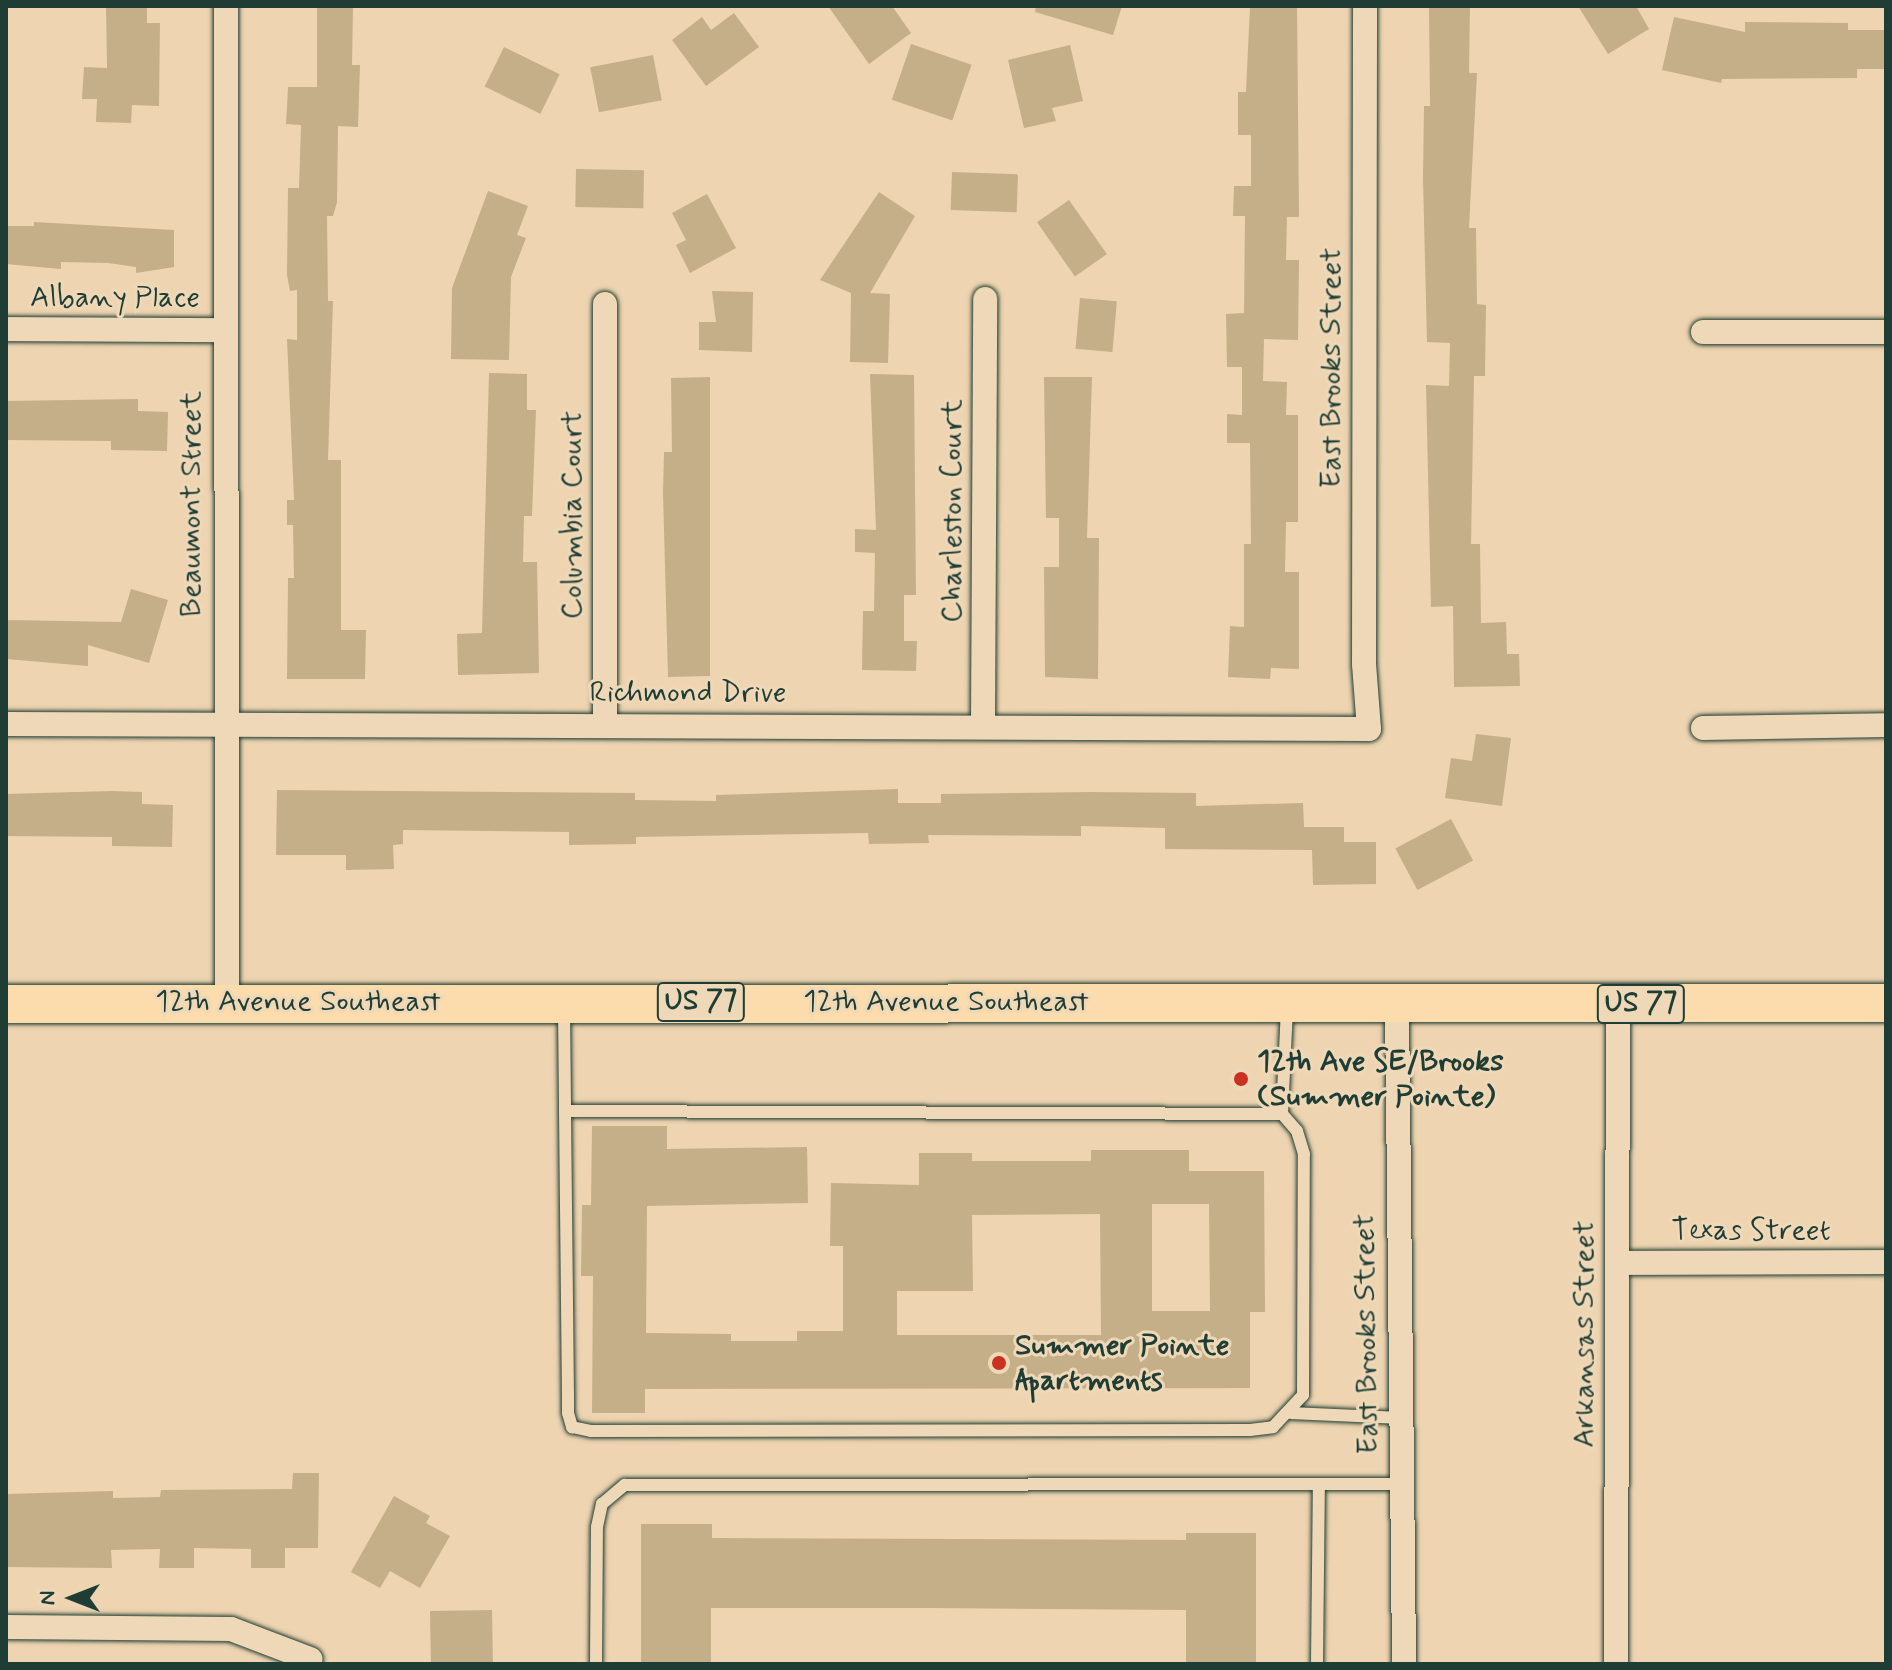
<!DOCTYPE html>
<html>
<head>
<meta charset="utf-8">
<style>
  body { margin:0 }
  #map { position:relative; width:1892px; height:1670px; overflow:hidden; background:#eed4b0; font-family:Mynerve,sans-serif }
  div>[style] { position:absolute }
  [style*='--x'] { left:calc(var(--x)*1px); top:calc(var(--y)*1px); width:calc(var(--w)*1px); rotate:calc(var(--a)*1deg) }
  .building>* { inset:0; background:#c4af89; transform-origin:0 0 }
  .roads { filter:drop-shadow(0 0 2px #1f3d34) drop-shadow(0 0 2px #1f3d34) }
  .service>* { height:12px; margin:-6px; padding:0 6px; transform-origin:6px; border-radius:6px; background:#eed8b7 }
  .minor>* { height:24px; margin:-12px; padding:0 12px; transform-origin:12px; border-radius:12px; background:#eed8b7 }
  .primary>* { height:38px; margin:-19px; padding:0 19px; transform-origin:19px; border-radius:19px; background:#fcdcac }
  .dots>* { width:22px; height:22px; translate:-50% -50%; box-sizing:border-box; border:4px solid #eed8b7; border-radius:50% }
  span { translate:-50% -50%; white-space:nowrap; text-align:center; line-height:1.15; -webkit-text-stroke:6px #eed8b7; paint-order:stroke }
  .shield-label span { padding:2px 6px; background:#eed8b7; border:2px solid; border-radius:6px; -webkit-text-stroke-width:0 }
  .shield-label { font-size:28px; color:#1f3d34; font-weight:700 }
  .street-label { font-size:30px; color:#1f3d34 }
  .poi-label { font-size:30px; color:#1f3d34; font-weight:700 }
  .left { translate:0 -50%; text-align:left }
  .frame { position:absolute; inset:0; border:8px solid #1f3d34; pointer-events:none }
  .north { position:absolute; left:32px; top:1558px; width:80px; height:80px; -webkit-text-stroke:6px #eed8b7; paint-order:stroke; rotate:270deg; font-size:22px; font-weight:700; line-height:32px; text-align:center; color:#1f3d34 }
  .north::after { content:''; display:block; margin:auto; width:28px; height:36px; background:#1f3d34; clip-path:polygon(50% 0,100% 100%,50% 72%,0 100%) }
</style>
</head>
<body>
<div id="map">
  <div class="building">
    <i style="clip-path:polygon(106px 6px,147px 6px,147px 23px,160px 23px,159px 106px,132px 105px,131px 123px,96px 122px,97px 99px,82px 99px,84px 67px,107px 68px)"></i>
    <i style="clip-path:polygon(317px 6px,353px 6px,352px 65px,360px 65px,358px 127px,338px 126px,337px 202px,333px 216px,327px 216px,328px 301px,333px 301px,328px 460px,341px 460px,341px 630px,366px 630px,365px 679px,287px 679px,288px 578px,294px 578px,293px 525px,287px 525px,287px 500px,294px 500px,287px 339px,297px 340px,297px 290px,290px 291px,287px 275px,288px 188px,299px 188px,301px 125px,286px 124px,287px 107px,288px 87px,317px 87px)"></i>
    <i style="clip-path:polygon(828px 6px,892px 6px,911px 33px,869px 64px)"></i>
    <i style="clip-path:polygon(1036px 6px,1122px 6px,1113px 35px,1035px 12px)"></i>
    <i style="clip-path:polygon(1250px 6px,1297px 6px,1299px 217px,1287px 217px,1286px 260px,1299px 260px,1298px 340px,1264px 339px,1263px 381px,1287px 382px,1286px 415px,1298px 415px,1298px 522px,1286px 522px,1285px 572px,1299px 572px,1299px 669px,1271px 668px,1270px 679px,1228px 677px,1230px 626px,1244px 627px,1244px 544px,1251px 544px,1250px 443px,1227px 443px,1227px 414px,1242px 415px,1242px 367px,1227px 367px,1226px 314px,1244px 313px,1245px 216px,1233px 216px,1234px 186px,1251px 186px,1251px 135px,1238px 135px,1238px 92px,1246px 92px)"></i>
    <i style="clip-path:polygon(1429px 6px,1470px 6px,1469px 73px,1477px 73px,1469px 228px,1476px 228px,1477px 304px,1486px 305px,1485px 376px,1474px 376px,1471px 544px,1480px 544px,1481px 623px,1506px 622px,1507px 654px,1519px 654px,1520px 686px,1454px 687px,1453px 606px,1431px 607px,1426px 385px,1449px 386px,1450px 343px,1427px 342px,1423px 179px,1424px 106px,1430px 106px)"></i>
    <i style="clip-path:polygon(1578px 6px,1636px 6px,1649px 29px,1608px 54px)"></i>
    <i style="clip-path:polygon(734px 13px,759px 47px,706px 86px,672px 40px,702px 17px,711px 30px)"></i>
    <i style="clip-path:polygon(1674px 17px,1745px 32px,1745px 22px,1848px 23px,1848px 30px,1884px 30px,1884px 69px,1857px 69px,1857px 78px,1722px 79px,1721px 83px,1662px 70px)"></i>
    <i style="left:911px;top:44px;width:64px;height:59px;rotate:19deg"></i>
    <i style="clip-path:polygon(1070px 45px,1083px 101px,1052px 108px,1056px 121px,1024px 128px,1008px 60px)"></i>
    <i style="left:504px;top:47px;width:62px;height:44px;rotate:26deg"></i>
    <i style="left:653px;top:55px;width:46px;height:64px;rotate:79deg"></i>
    <i style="left:576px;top:169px;width:68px;height:38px;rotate:1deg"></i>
    <i style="left:952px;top:172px;width:66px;height:38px;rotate:2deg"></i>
    <i style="clip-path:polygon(488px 191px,528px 206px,517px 235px,526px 238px,511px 277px,509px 360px,451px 359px,452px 288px)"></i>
    <i style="clip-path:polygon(879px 192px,915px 216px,870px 293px,890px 294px,888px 363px,850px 362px,851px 293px,820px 280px)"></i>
    <i style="clip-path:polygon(707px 194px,736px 248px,690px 273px,676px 245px,686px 240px,672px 213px)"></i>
    <i style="left:1069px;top:200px;width:66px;height:39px;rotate:55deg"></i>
    <i style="clip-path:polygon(34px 222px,174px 230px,174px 267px,136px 273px,136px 267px,108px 263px,61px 262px,61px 269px,6px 264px,6px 226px,34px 226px)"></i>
    <i style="clip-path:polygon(712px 291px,753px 292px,752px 352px,699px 350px,699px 322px,716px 322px)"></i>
    <i style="left:1080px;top:298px;width:37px;height:51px;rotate:5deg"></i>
    <i style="clip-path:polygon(489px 373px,527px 374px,527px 410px,536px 410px,532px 516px,524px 516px,523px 562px,537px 562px,539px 673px,458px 675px,457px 634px,482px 633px)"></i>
    <i style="clip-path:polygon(870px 374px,914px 375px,916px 595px,904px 595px,904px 641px,917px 641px,916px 671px,862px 670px,863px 611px,874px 611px,875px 553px,855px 552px,855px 529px,876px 530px)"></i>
    <i style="clip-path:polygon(710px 377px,710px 676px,668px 677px,663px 493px,664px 452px,672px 452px,671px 378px)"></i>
    <i style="clip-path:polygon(1044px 377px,1092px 377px,1087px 538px,1099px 538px,1098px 679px,1045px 677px,1044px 567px,1059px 567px,1059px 518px,1046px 518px)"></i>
    <i style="clip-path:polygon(138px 399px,138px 411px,168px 412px,167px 451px,111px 450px,111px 441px,6px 440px,6px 401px)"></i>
    <i style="clip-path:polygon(131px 589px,168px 600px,149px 663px,88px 645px,88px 666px,6px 659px,6px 620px,121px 622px)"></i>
    <i style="clip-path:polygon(1476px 734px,1511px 738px,1502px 806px,1445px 798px,1451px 758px,1472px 761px)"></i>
    <i style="clip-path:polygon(898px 789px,898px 803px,941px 803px,941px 794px,1089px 792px,1196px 793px,1196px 806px,1303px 803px,1304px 827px,1344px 827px,1344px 842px,1376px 842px,1376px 884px,1313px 885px,1312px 850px,1165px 849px,1165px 828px,1081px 826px,1081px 836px,928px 835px,929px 843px,869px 844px,868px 833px,636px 837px,636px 844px,569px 845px,569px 832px,403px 830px,403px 844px,393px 845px,394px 869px,346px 870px,346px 855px,276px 855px,277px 790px,635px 793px,635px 800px,716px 801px,716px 795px)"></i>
    <i style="clip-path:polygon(112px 791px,142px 792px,142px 804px,173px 805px,172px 847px,112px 846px,112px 837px,6px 836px,6px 794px)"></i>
    <i style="left:1451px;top:819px;width:47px;height:63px;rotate:62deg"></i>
    <i style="clip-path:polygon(evenodd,592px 1126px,667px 1126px,667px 1149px,807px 1147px,808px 1203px,647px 1206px,646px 1333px,731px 1334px,731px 1341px,797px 1341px,797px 1331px,843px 1331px,843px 1246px,830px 1246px,831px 1183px,919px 1185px,919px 1153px,972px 1153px,972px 1161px,1091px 1161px,1091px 1150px,1189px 1150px,1189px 1171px,1264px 1171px,1265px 1312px,1250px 1312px,1250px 1388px,645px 1389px,645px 1413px,592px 1413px,593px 1276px,581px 1276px,582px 1205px,591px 1205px,592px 1126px,1152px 1204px,1209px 1204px,1210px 1311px,1152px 1311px,1152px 1204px,592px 1126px,1100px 1214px,1101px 1335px,897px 1335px,897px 1291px,973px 1291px,972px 1215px,1100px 1214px)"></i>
    <i style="clip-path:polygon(293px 1473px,319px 1473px,318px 1548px,285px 1548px,285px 1568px,251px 1568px,251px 1549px,194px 1548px,194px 1568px,159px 1568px,160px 1549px,111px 1550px,112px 1568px,6px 1567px,6px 1494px,113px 1491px,113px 1498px,160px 1497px,161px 1490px,292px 1489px)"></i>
    <i style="clip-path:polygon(394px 1496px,430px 1516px,426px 1523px,450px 1536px,420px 1588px,390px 1571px,380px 1588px,351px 1572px)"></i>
    <i style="clip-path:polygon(641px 1524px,712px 1524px,712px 1538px,1186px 1540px,1186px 1533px,1256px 1533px,1256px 1664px,1186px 1664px,1186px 1610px,931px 1608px,711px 1608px,711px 1664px,641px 1664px)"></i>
    <i style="left:492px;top:1610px;width:54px;height:62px;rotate:89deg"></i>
  </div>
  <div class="roads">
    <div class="service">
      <i style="--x:564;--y:1009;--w:102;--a:89.4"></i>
      <i style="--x:565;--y:1111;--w:283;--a:89.4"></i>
      <i style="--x:568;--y:1394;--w:19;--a:90"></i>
      <i style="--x:568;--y:1413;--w:15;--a:74"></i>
      <i style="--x:572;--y:1427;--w:19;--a:12"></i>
      <i style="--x:591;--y:1431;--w:659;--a:-0.09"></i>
      <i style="--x:1250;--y:1430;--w:23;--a:-7"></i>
      <i style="--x:1273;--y:1427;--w:44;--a:-46.8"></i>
      <i style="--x:1303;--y:1395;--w:241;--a:-89.8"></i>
      <i style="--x:1304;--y:1154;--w:24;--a:-107"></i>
      <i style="--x:1297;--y:1131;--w:23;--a:-131"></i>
      <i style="--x:1282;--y:1114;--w:717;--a:-179.76"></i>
      <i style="--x:1282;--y:1114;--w:108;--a:-87.3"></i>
      <i style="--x:1291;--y:1413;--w:110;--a:2.6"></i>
      <i style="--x:596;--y:1664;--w:137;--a:-89.6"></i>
      <i style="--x:597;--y:1527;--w:24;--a:-78"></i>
      <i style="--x:602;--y:1504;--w:30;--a:-40"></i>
      <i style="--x:625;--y:1485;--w:777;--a:-0.07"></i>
      <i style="--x:1317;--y:1664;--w:180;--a:-89.4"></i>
    </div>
    <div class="minor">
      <i style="--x:226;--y:6;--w:996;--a:89.94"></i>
      <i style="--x:605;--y:304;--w:422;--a:90"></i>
      <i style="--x:6;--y:329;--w:218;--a:0.3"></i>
      <i style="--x:1703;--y:332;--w:183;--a:0"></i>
      <i style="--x:6;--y:724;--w:1363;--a:0.21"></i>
      <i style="--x:1369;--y:729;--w:65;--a:-94.4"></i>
      <i style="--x:1364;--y:664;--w:658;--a:-89.91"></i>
      <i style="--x:983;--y:724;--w:425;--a:-89.7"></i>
      <i style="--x:1703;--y:728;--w:183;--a:-0.9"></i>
      <i style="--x:1397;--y:1002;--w:662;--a:89.39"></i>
      <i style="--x:1617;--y:1263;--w:269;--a:-0.2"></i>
      <i style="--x:6;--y:1627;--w:225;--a:0.5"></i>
      <i style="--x:231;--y:1629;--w:85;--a:20.8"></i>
      <i style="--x:1616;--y:1664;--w:660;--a:-89.83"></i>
    </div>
    <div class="primary">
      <i style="--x:6;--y:1004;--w:1880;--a:-0.03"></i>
    </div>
  </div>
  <div class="dots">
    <i style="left:1241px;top:1079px;background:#c8321e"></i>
    <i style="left:999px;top:1363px;background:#c8321e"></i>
  </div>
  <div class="shield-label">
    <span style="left:701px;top:1002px">US 77</span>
    <span style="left:1641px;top:1004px">US 77</span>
  </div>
  <div class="street-label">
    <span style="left:115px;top:298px">Albany Place</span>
    <span style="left:1332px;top:368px;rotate:-90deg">East Brooks Street</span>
    <span style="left:192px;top:504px;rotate:-90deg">Beaumont Street</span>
    <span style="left:953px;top:511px;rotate:-90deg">Charleston Court</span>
    <span style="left:573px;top:515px;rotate:-90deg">Columbia Court</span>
    <span style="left:688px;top:693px">Richmond Drive</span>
    <span style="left:298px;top:1002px">12th Avenue Southeast</span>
    <span style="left:946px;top:1002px">12th Avenue Southeast</span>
    <span style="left:1751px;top:1231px">Texas Street</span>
    <span style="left:1367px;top:1334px;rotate:-91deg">East Brooks Street</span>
    <span style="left:1585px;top:1334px;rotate:-90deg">Arkansas Street</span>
  </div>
  <div class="poi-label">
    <span class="left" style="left:1257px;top:1079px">12th Ave SE/Brooks<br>(Summer Pointe)</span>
    <span class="left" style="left:1015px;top:1363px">Summer Pointe<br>Apartments</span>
  </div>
  <div class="frame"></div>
  <div class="north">N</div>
</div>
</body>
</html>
